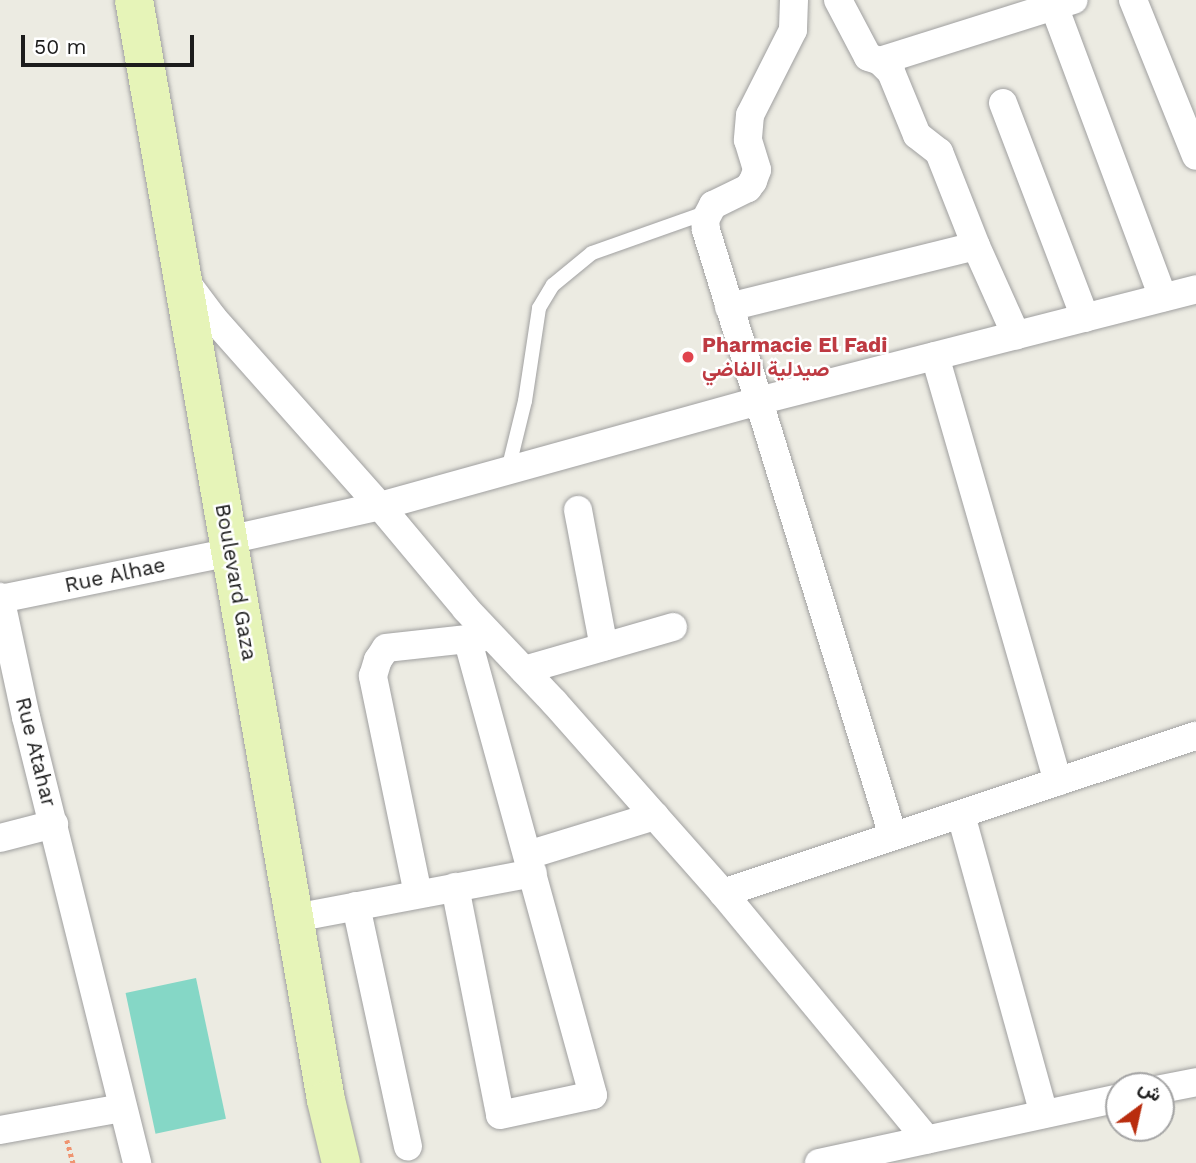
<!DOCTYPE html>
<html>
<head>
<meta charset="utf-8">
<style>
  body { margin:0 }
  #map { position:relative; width:1196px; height:1163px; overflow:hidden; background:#ecebe2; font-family:"Work Sans",Vazirmatn,sans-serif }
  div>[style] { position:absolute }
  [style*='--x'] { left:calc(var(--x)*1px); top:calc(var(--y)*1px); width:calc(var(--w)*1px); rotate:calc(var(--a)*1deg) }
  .pitch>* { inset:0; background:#85d7c6; transform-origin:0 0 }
  .path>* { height:4.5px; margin-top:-2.25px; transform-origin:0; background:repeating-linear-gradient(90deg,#ef9470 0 3.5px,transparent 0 7px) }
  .roads { filter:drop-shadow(0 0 2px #a0a0a0) drop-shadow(0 0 2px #a0a0a0) }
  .service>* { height:14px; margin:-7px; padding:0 7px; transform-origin:7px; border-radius:7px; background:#fff }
  .minor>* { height:28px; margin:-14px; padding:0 14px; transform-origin:14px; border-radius:14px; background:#fff }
  .secondary>* { height:38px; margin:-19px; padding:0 19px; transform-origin:19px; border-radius:19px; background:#e6f4b8 }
  .dots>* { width:19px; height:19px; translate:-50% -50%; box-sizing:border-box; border:4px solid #fff; border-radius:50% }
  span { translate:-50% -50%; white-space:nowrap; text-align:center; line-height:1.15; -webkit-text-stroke:5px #fff; paint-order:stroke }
  .health-label { font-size:21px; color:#be3a42; font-weight:700 }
  .left { translate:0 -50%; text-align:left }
  .street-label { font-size:21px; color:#1c1c1c }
  .north { position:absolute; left:1105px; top:1072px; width:70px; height:70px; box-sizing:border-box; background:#fff; border:2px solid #a4a4a4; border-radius:50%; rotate:33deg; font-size:19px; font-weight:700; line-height:28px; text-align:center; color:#1c1c1c }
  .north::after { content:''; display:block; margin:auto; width:24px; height:32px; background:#b92d0e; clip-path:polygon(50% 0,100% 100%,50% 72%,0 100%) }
  .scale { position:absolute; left:21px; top:35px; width:173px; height:32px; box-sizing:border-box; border:4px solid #1c1c1c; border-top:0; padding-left:9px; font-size:21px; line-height:24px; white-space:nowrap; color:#1c1c1c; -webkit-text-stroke:5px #fff; paint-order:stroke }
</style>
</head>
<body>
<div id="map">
  <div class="pitch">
    <i style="left:196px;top:978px;width:144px;height:72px;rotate:78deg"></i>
  </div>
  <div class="path">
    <i style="--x:67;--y:1140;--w:24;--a:75"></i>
  </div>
  <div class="roads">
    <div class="service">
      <i style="--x:508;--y:470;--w:71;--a:-76.2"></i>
      <i style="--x:525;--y:401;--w:94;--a:-81.4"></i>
      <i style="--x:539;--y:308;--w:27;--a:-59"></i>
      <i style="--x:553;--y:285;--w:50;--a:-39.4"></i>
      <i style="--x:592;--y:253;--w:123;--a:-19.5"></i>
    </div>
    <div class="minor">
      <i style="--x:794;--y:0;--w:30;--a:92"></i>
      <i style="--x:793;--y:30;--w:95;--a:116.8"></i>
      <i style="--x:750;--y:115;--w:25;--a:95"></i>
      <i style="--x:748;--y:140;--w:31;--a:73"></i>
      <i style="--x:757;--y:170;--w:12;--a:110"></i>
      <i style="--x:753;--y:181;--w:9;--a:126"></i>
      <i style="--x:748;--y:188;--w:39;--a:154"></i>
      <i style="--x:713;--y:205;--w:17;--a:118"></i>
      <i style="--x:705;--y:220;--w:10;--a:84"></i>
      <i style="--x:706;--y:230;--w:634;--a:72.85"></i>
      <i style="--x:838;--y:0;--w:64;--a:62.2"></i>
      <i style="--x:868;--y:57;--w:13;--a:18"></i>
      <i style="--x:880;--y:61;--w:16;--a:45"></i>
      <i style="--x:891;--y:72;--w:68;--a:67.6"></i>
      <i style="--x:917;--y:135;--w:28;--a:38"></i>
      <i style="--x:939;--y:152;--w:101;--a:68.5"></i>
      <i style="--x:976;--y:246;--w:98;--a:65.8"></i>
      <i style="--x:1133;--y:0;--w:168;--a:68"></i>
      <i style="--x:1054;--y:6;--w:311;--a:69.5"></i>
      <i style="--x:880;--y:61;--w:203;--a:-17.5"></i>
      <i style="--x:1003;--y:103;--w:230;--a:69.1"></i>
      <i style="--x:186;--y:282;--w:45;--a:53.1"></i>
      <i style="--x:213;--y:318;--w:251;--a:48.4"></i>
      <i style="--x:380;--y:506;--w:134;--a:50.1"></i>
      <i style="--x:466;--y:609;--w:128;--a:46.6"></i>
      <i style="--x:554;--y:702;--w:255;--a:48.5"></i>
      <i style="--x:723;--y:893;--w:320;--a:50.4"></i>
      <i style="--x:729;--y:307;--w:254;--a:-13.9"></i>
      <i style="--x:935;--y:356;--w:443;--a:73.9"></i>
      <i style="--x:578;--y:510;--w:139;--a:79.3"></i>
      <i style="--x:228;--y:540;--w:156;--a:-12.6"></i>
      <i style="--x:380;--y:506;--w:392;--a:-15.5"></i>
      <i style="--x:758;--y:401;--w:452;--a:-14.3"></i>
      <i style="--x:0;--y:597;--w:123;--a:77.8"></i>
      <i style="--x:26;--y:717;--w:460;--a:76"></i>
      <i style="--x:0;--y:599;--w:235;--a:-11.5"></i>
      <i style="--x:524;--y:670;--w:155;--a:-16.1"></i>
      <i style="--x:961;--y:815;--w:310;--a:74.5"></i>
      <i style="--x:0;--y:838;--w:56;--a:-14.5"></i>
      <i style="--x:528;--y:855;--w:133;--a:-17.1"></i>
      <i style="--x:455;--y:887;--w:232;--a:78.8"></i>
      <i style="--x:500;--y:1115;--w:95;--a:-12.1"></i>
      <i style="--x:593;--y:1095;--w:471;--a:-105.4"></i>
      <i style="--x:723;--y:893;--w:498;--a:-18.4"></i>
      <i style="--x:418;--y:894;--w:223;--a:-101.7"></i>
      <i style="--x:373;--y:676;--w:17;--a:-73"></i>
      <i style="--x:378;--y:660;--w:14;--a:-56"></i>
      <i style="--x:386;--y:648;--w:100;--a:-6.3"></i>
      <i style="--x:356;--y:906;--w:246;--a:77.8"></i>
      <i style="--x:295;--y:918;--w:242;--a:-10.7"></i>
      <i style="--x:1161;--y:1089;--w:36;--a:-11"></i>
      <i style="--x:0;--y:1130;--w:124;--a:-10.2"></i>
      <i style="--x:819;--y:1163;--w:307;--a:-12.2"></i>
    </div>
    <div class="secondary">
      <i style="--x:134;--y:0;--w:1117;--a:80.1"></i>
      <i style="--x:326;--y:1100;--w:65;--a:76.6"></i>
    </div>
  </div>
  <div class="dots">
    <i style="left:688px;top:357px;background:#e0444e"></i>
  </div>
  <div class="health-label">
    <span class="left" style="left:702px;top:357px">Pharmacie El Fadi<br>صيدلية الفاضي</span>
  </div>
  <div class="street-label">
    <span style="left:115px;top:575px;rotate:-12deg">Rue Alhae</span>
    <span style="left:236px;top:582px;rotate:80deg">Boulevard Gaza</span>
    <span style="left:36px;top:752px;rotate:76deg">Rue Atahar</span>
  </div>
  <div class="north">ش</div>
  <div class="scale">50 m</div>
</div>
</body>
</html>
